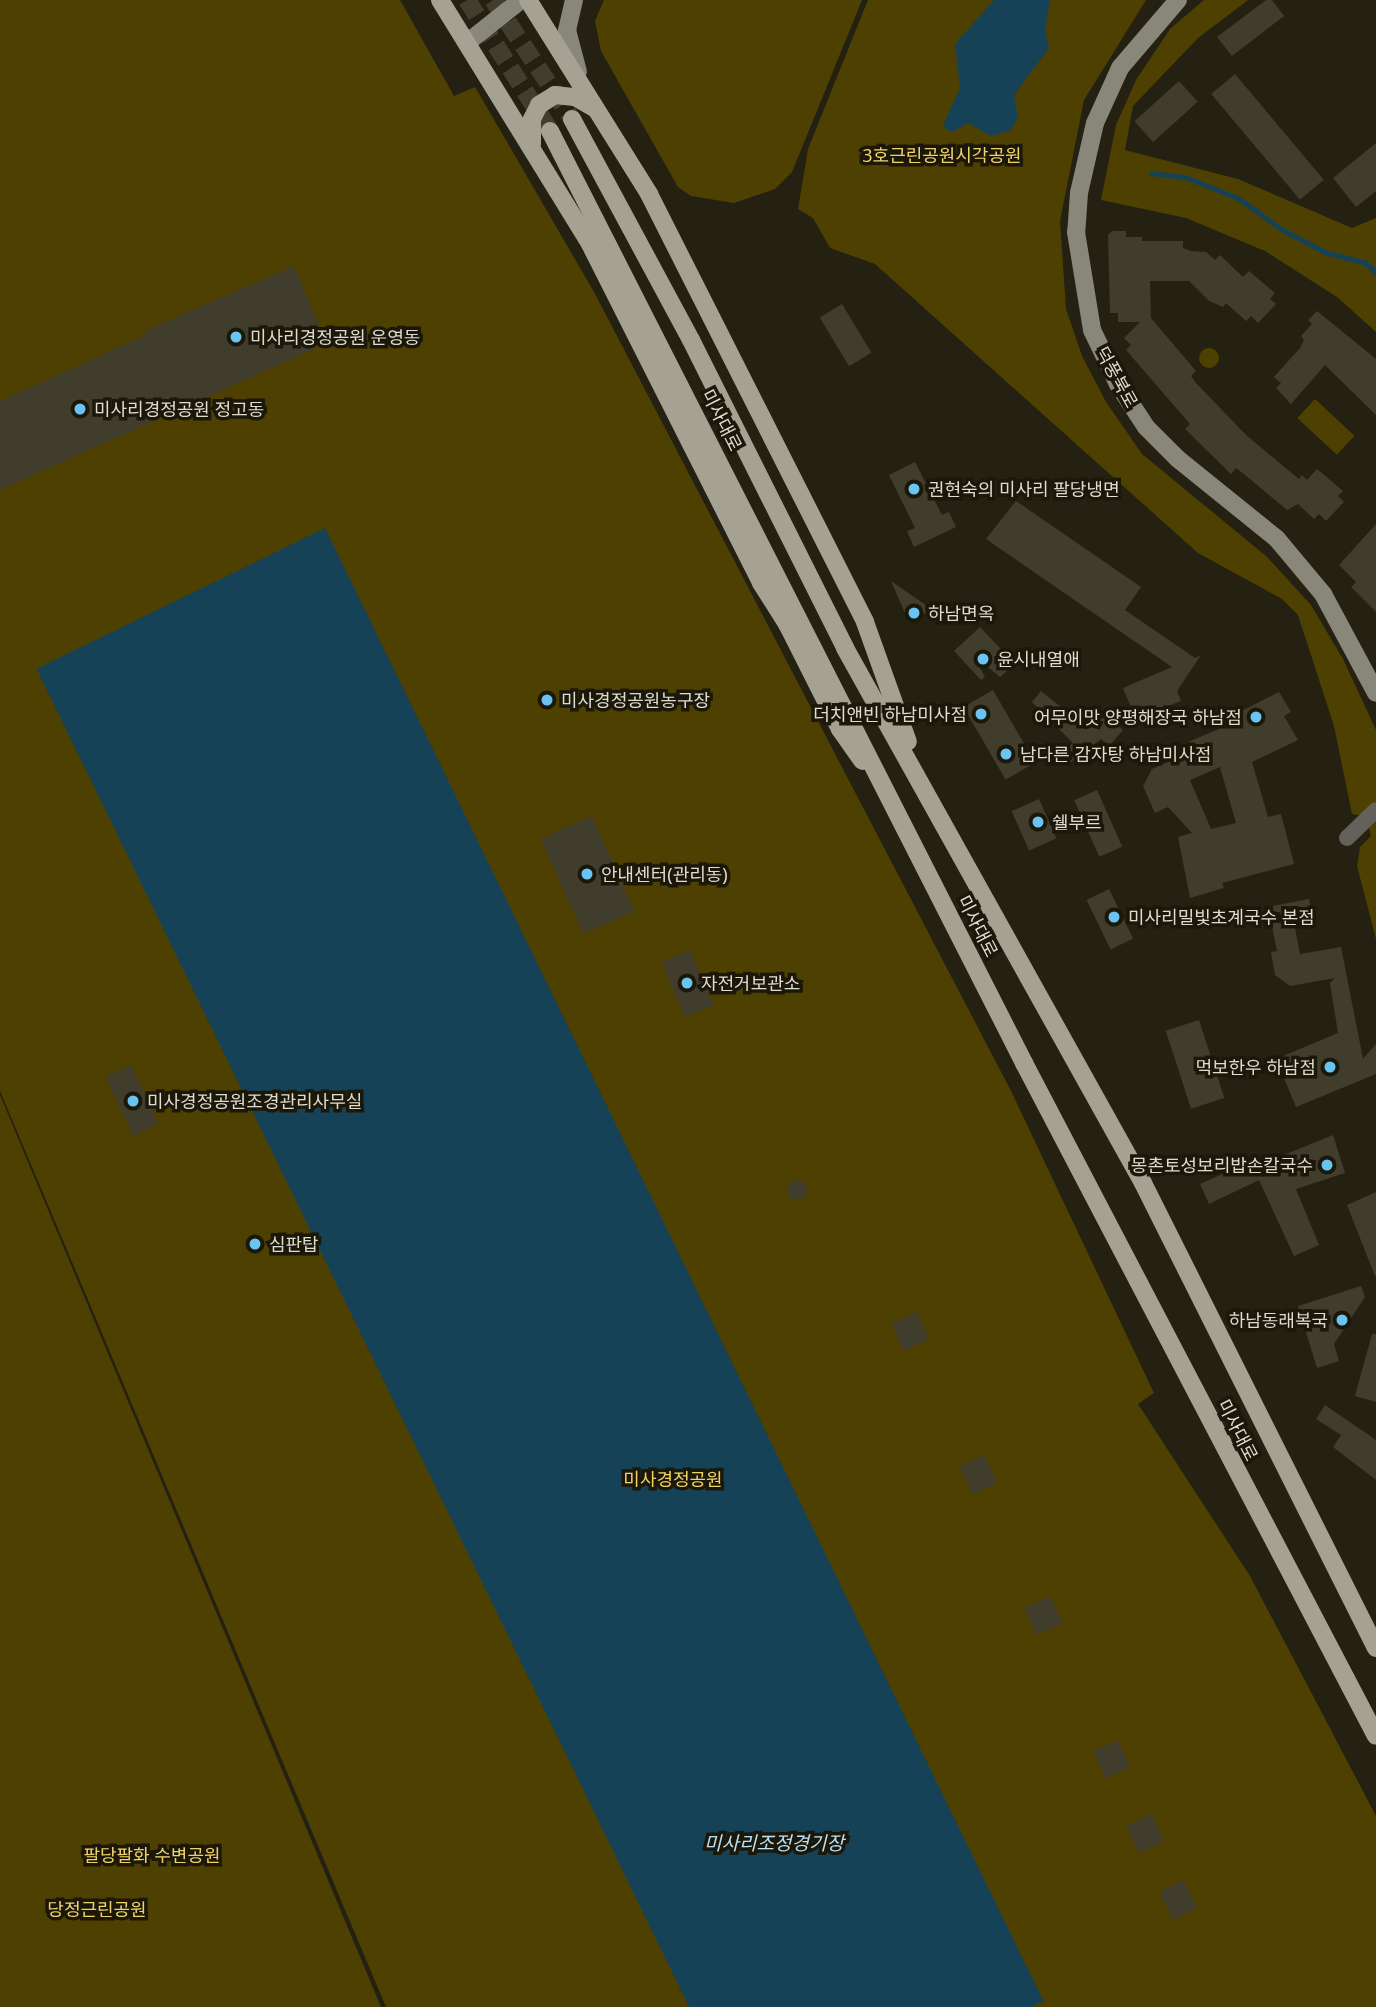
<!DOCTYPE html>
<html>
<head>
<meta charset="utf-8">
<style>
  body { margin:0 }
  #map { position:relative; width:1376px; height:2007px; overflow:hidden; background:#252112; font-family:"Noto Sans","Noto Sans KR",sans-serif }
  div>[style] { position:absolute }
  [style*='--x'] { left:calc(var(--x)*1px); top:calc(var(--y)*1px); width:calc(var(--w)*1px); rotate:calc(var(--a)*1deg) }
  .green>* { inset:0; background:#4e4000; transform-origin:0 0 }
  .round { border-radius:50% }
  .water>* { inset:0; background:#164257; transform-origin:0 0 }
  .stream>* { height:5px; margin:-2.5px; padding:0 2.5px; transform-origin:2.5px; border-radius:2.5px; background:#164257 }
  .building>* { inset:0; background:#413d2d; transform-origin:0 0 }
  .primary-tunnel>* { height:18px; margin-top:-9px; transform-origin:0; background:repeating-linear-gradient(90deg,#413d2f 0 18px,transparent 0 27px) }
  .street>* { height:16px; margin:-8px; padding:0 8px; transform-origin:8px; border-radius:8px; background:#63615a }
  .secondary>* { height:18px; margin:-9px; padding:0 9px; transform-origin:9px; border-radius:9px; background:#89867a }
  .primary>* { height:18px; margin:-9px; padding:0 9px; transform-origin:9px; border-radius:9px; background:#a6a293 }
  .dots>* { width:19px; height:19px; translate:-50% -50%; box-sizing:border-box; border:4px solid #1b1709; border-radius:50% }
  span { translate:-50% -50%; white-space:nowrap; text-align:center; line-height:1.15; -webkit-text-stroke:7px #1b1709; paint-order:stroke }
  .park-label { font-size:18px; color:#f0d368 }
  .poi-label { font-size:18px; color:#dedbd1 }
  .left { translate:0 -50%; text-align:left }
  .right { translate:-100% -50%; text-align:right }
  .street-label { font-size:18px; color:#dedbd1 }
  .water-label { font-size:19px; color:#b7e0f6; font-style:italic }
</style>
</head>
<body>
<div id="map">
  <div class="green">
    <i style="clip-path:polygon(0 0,400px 0,454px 96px,475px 87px,594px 292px,1011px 1091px,1154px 1393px,1138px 1404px,1250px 1576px,1376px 1816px,1376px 2007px,386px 2007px,0 1091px)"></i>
    <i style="clip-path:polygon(604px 0,862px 0,792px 172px,775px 189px,734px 203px,691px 196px,678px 187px,601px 51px,595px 21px)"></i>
    <i style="clip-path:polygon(868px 0,1146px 0,1084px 100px,1060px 221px,1066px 309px,1082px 356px,1106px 402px,1142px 454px,1266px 556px,1311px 605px,1343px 659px,1376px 730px,1376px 939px,1357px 866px,1360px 847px,1371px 836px,1366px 816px,1352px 814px,1334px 726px,1298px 615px,1282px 599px,1198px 553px,875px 264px,830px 248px,813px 218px,798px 209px,808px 149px)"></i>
    <i style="clip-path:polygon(1204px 0,1248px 0,1198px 38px,1133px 106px,1125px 150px,1238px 179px,1352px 228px,1376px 218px,1376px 332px,1337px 297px,1265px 251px,1186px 218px,1101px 200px,1116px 125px,1136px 80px,1170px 29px)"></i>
    <i class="round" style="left:1199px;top:348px;width:20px;height:20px"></i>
    <i style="left:1315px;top:399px;width:54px;height:26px;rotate:43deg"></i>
    <i style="clip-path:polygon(0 1095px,381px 2007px,0 2007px)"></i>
  </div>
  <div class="water">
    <i style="clip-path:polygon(994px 0,1050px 0,1045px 30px,1049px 48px,1014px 95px,1018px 117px,1010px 131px,991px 136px,968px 123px,953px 132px,945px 129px,944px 123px,960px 88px,955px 44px)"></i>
    <i style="left:325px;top:528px;width:1639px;height:321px;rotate:64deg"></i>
  </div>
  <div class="stream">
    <i style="--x:1151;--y:173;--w:34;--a:7"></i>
    <i style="--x:1185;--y:177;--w:57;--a:21.6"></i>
    <i style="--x:1238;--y:198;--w:53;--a:35.8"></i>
    <i style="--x:1281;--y:229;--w:50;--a:27.6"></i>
    <i style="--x:1325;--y:252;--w:42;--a:15"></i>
    <i style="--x:1366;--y:263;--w:14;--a:45"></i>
  </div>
  <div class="building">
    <i style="clip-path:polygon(1266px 0,1272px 0,1284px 16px,1232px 56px,1217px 37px)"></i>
    <i style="left:1235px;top:74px;width:138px;height:31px;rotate:50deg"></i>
    <i style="left:1179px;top:81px;width:28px;height:60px;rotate:48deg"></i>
    <i style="clip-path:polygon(1376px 143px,1376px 191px,1356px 207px,1333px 178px)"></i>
    <i style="clip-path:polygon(1112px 231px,1126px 231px,1126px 237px,1142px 237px,1142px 241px,1183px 241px,1183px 248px,1191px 251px,1206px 252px,1215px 260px,1220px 255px,1243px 277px,1249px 271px,1275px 293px,1270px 299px,1276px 304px,1258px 323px,1251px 316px,1246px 321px,1226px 303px,1223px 307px,1209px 301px,1189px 281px,1150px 281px,1151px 318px,1196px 371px,1191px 376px,1196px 383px,1247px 436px,1299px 479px,1302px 475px,1307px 480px,1317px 469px,1343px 491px,1338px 496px,1344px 502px,1326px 521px,1319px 514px,1314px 519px,1298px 504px,1287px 510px,1244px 474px,1236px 468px,1231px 474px,1185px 429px,1190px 424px,1126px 350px,1131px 345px,1124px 338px,1140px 322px,1118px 322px,1118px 313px,1110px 313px,1108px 235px)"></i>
    <i style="clip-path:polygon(294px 266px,327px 343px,0 490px,0 401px,146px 335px,144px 331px)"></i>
    <i style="left:842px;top:304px;width:57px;height:26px;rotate:59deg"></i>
    <i style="clip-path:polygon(1317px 311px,1376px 359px,1376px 415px,1325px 365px,1291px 404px,1276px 388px,1281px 383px,1274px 377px,1300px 348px,1304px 340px,1301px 336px,1312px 324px,1308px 320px)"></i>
    <i style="clip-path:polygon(915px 462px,942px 515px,949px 512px,956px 527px,914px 547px,907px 531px,915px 528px,889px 475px)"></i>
    <i style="clip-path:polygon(1016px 501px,1141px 587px,1125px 610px,1195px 658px,1201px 655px,1177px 691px,1181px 701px,1136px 719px,1123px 688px,1172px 667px,986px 539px)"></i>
    <i style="clip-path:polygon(1376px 524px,1376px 612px,1351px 587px,1356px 582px,1339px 565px)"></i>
    <i style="clip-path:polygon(891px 581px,933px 610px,908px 620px)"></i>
    <i style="clip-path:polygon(980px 627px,1015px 664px,1000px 677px,973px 655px,985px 677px,981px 680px,954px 651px)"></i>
    <i style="left:993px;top:690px;width:84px;height:34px;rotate:60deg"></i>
    <i style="clip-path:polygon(1041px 691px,1081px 723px,1095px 706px,1123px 730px,1109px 746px,1101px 739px,1066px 766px,1058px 755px,1073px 743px,1032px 702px)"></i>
    <i style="clip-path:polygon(evenodd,1279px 692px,1291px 712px,1284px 716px,1298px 740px,1252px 762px,1268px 817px,1281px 814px,1294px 864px,1222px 883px,1224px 888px,1190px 898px,1178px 837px,1192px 833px,1168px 807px,1155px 813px,1143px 786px,1152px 769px,1192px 752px,1188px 742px,1231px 724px,1228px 718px,1279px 692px,1220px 767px,1236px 823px,1211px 829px,1190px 780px,1220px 767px)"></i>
    <i style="left:1097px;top:790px;width:62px;height:25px;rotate:66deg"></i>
    <i style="left:1039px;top:799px;width:43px;height:30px;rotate:66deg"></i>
    <i style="left:592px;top:816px;width:104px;height:56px;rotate:66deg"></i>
    <i style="left:1109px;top:889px;width:55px;height:25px;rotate:64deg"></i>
    <i style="clip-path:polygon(1309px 899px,1314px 924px,1295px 928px,1300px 954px,1341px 947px,1363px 1059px,1376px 1044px,1376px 1074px,1296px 1107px,1276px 1059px,1338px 1033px,1330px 983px,1335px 978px,1290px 986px,1275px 975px,1271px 952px,1277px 951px,1268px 907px)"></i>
    <i style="left:690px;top:950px;width:60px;height:31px;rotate:67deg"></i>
    <i style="left:1199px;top:1020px;width:82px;height:35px;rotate:72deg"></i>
    <i style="left:131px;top:1065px;width:65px;height:28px;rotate:65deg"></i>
    <i style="clip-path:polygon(1333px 1135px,1345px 1173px,1296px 1189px,1319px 1245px,1294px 1256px,1259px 1180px,1209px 1204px,1200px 1184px,1236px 1168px,1238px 1174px)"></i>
    <i class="round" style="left:787px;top:1180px;width:20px;height:20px"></i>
    <i style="clip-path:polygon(1376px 1192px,1376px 1276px,1375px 1276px,1347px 1205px)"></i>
    <i style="clip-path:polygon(1361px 1286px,1365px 1297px,1334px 1344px,1339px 1361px,1317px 1368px,1298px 1306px)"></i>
    <i style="left:917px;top:1312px;width:30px;height:28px;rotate:67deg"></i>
    <i style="clip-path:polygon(1372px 1334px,1376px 1334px,1376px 1402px,1355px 1396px)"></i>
    <i style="clip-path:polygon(1325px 1405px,1376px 1440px,1376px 1480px,1333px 1447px,1341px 1435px,1316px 1419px)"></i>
    <i style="left:984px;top:1455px;width:31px;height:27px;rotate:65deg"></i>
    <i style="left:1051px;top:1596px;width:30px;height:29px;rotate:67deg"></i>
    <i style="left:1118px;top:1740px;width:30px;height:27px;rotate:67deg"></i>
    <i style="left:1152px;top:1814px;width:30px;height:28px;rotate:66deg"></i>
    <i style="left:1184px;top:1880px;width:31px;height:27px;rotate:65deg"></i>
  </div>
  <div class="primary-tunnel">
    <i style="--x:467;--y:0;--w:155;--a:57.6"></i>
    <i style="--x:493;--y:0;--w:143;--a:56.4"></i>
  </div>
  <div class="street">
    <i style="--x:1347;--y:838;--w:40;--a:-44"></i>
  </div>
  <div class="secondary">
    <i style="--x:574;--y:0;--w:31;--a:103"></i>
    <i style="--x:567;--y:30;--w:43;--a:75.3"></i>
    <i style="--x:1178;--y:0;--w:89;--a:130.5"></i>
    <i style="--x:1120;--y:68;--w:60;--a:114.4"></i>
    <i style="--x:1095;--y:123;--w:72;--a:102.9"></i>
    <i style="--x:1079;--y:193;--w:39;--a:94"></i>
    <i style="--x:1076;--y:232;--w:99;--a:80.7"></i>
    <i style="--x:1092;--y:330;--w:60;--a:64.3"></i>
    <i style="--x:1118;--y:384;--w:51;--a:56.9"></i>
    <i style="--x:1146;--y:427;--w:45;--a:45"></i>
    <i style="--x:1178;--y:459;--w:127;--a:38.9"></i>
    <i style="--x:1277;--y:539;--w:72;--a:50.1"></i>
    <i style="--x:1323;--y:594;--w:112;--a:61.8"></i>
    <i style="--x:468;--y:42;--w:68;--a:-38.4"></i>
  </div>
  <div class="primary">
    <i style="--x:440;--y:0;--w:286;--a:58.4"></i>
    <i style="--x:590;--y:244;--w:380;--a:63.2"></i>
    <i style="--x:761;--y:583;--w:49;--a:57.6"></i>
    <i style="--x:787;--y:624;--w:118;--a:63.2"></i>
    <i style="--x:840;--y:729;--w:39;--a:55"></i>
    <i style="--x:528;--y:0;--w:229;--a:58"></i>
    <i style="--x:649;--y:194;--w:479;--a:63.2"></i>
    <i style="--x:865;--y:622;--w:127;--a:70.3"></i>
    <i style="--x:572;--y:119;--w:251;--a:61.7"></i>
    <i style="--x:691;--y:340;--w:344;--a:63.4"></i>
    <i style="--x:845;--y:648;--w:612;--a:60.88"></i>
    <i style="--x:1143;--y:1183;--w:520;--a:63.39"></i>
    <i style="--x:550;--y:131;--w:1046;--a:63.04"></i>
    <i style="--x:1024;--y:1063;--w:759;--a:62.39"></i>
    <i style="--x:532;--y:144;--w:25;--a:-90"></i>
    <i style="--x:532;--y:119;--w:16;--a:-63"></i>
    <i style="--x:539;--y:105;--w:19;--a:-32"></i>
    <i style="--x:555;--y:95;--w:20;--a:6"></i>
    <i style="--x:575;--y:97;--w:22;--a:30"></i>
  </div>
  <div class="dots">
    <i style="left:236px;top:337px;background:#69c4f1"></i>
    <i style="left:80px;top:409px;background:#69c4f1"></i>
    <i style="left:914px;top:489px;background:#69c4f1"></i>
    <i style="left:914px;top:613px;background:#69c4f1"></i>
    <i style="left:983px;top:659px;background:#69c4f1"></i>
    <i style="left:547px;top:700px;background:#69c4f1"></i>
    <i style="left:981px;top:714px;background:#69c4f1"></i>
    <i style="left:1256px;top:717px;background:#69c4f1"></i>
    <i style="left:1006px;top:754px;background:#69c4f1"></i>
    <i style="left:1038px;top:822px;background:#69c4f1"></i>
    <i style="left:587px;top:874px;background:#69c4f1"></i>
    <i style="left:1114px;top:917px;background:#69c4f1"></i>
    <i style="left:687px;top:983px;background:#69c4f1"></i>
    <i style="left:1330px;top:1067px;background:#69c4f1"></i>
    <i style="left:133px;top:1101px;background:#69c4f1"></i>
    <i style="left:1327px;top:1165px;background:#69c4f1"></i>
    <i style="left:255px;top:1244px;background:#69c4f1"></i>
    <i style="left:1342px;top:1320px;background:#69c4f1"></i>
  </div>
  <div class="park-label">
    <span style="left:942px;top:155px">3호근린공원시각공원</span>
    <span style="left:673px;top:1479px">미사경정공원</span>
    <span style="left:152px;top:1855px">팔당팔화 수변공원</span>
    <span style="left:97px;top:1909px">당정근린공원</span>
  </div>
  <div class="poi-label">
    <span class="left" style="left:250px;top:337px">미사리경정공원 운영동</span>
    <span class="left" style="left:94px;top:409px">미사리경정공원 정고동</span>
    <span class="left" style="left:928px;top:489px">권현숙의 미사리 팔당냉면</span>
    <span class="left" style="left:928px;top:613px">하남면옥</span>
    <span class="left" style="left:997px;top:659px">윤시내열애</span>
    <span class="left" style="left:561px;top:700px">미사경정공원농구장</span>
    <span class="right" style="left:967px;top:714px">더치앤빈 하남미사점</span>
    <span class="right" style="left:1242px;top:717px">어무이맛 양평해장국 하남점</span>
    <span class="left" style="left:1020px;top:754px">남다른 감자탕 하남미사점</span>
    <span class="left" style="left:1052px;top:822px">쉘부르</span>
    <span class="left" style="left:601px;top:874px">안내센터(관리동)</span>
    <span class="left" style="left:1128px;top:917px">미사리밀빛초계국수 본점</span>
    <span class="left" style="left:701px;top:983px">자전거보관소</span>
    <span class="right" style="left:1316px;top:1067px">먹보한우 하남점</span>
    <span class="left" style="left:147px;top:1101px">미사경정공원조경관리사무실</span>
    <span class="right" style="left:1313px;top:1165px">몽촌토성보리밥손칼국수</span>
    <span class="left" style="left:269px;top:1244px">심판탑</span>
    <span class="right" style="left:1328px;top:1320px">하남동래복국</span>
  </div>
  <div class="street-label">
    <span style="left:1117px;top:377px;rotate:61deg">덕풍북로</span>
    <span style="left:722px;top:420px;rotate:63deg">미사대로</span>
    <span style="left:978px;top:926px;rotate:63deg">미사대로</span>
    <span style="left:1238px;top:1430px;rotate:63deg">미사대로</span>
  </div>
  <div class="water-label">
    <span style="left:774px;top:1844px">미사리조정경기장</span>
  </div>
</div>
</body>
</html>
